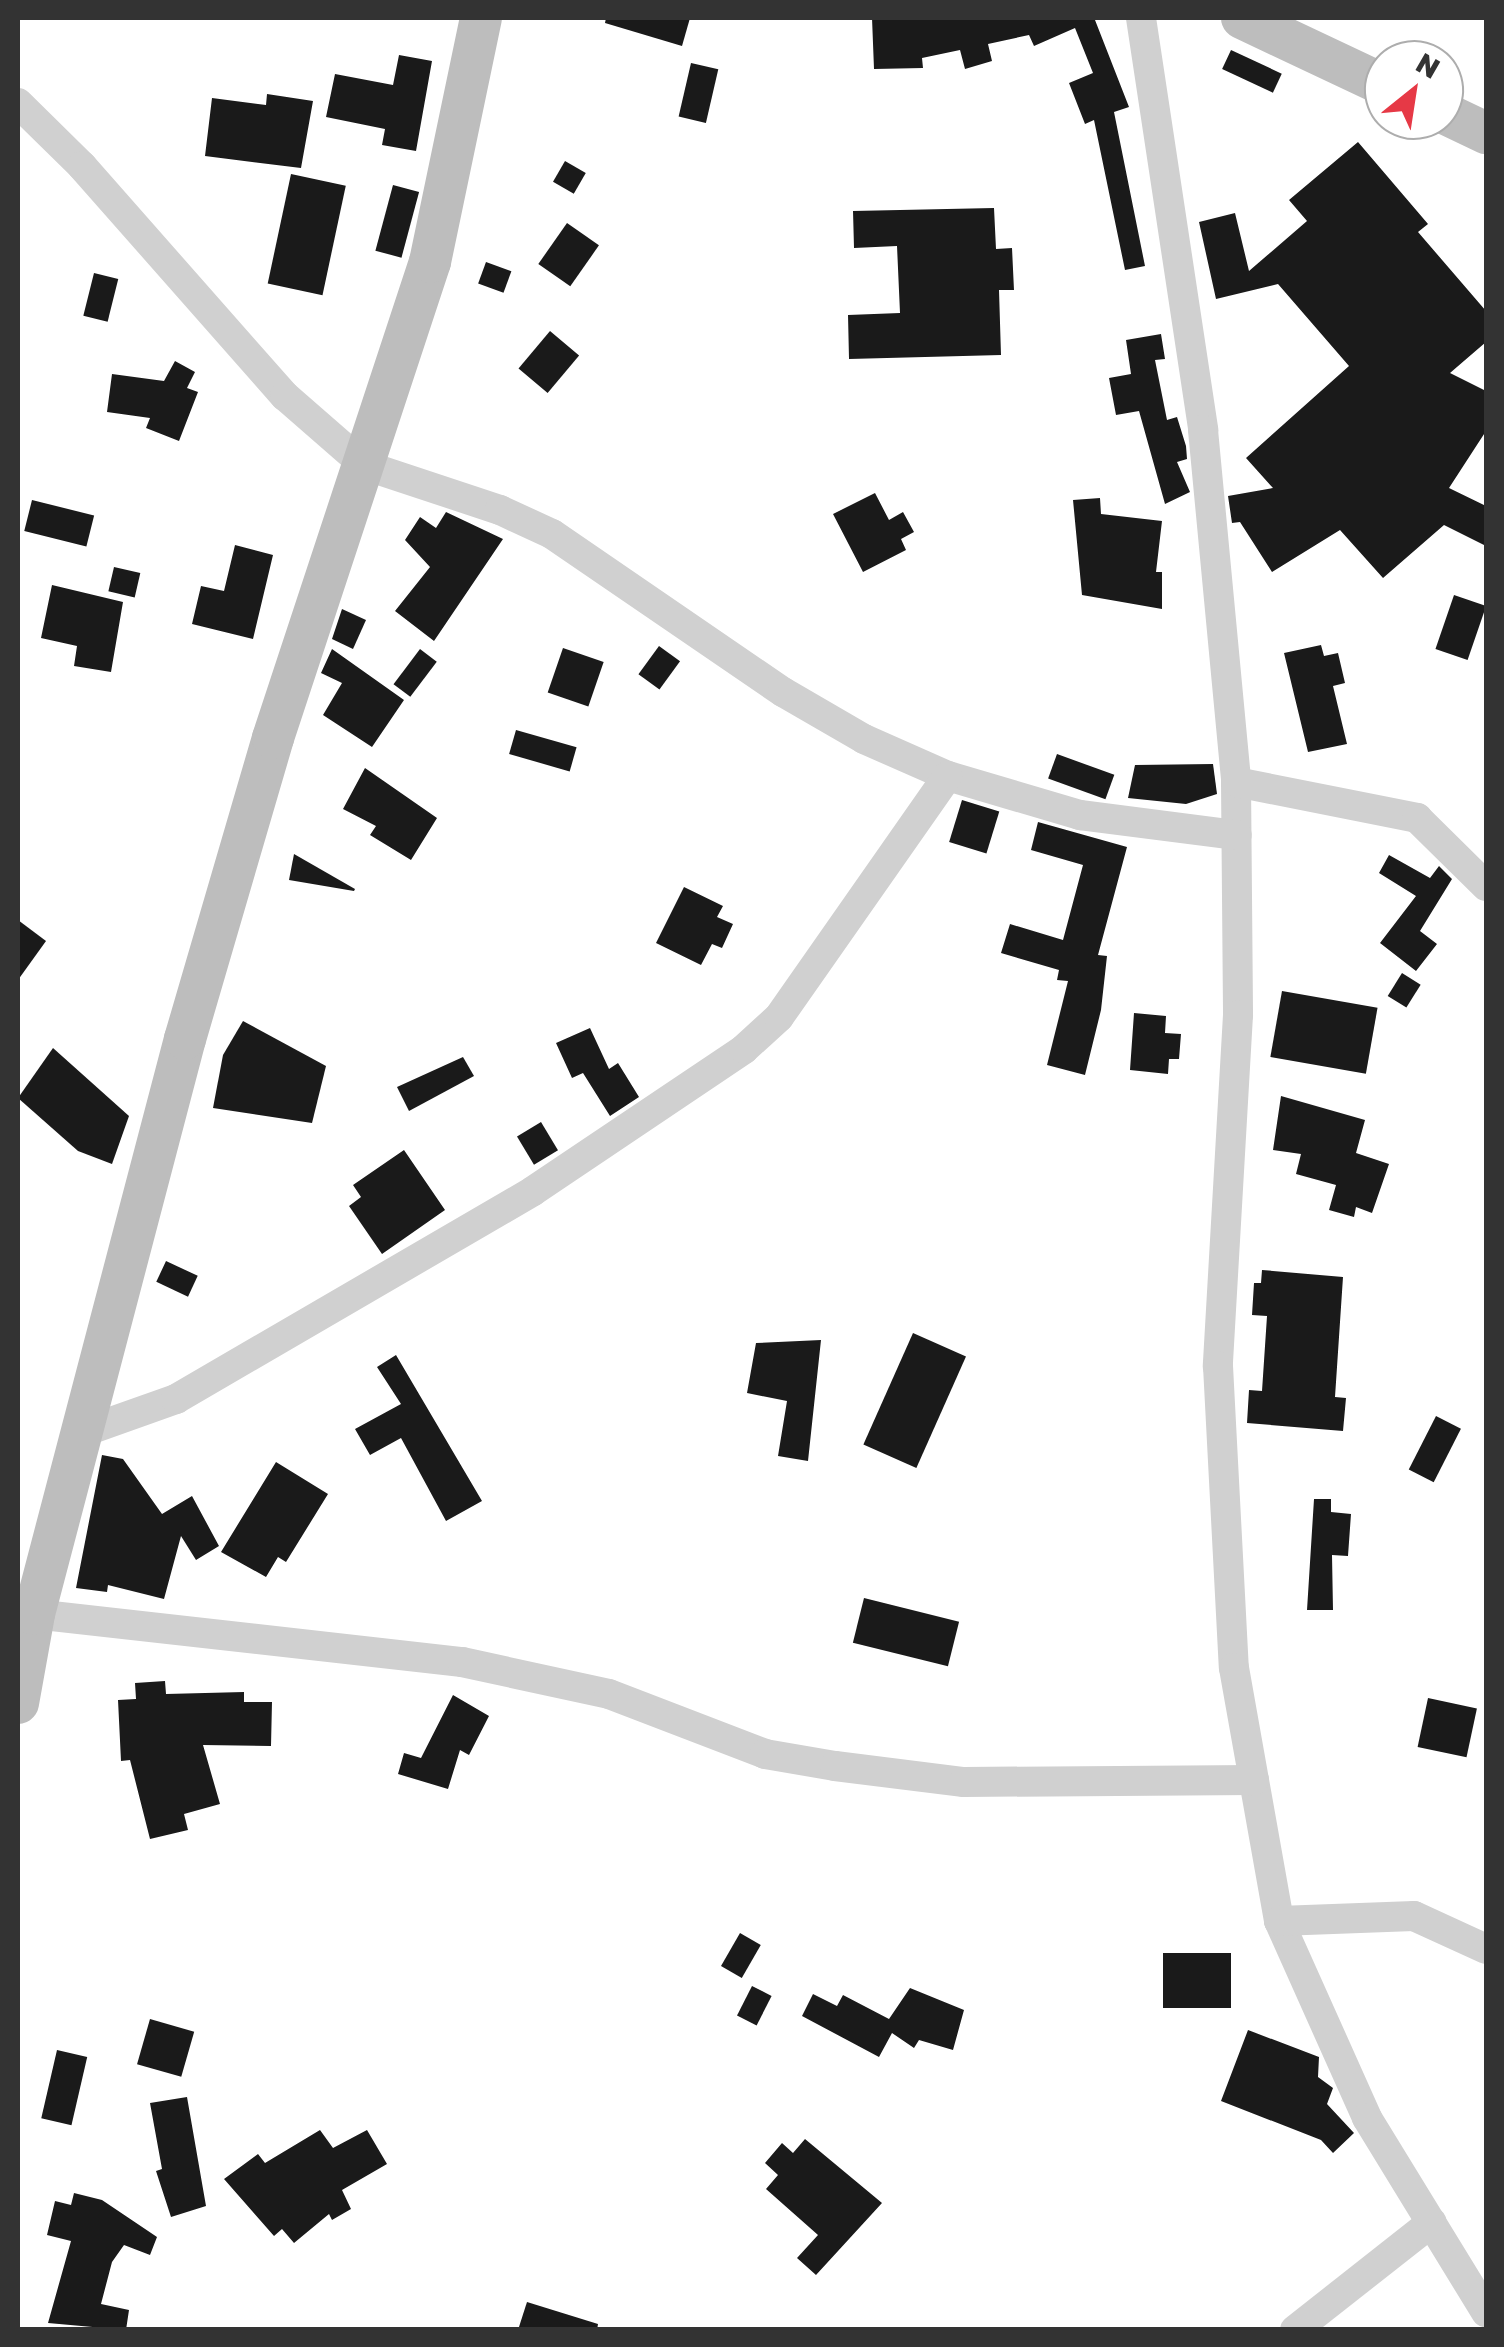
<!DOCTYPE html>
<html>
<head>
<meta charset="utf-8">
<style>
  body { margin:0 }
  #map { position:relative; width:1504px; height:2347px; overflow:hidden; background:#fff; font-family:"Golos Text",sans-serif }
  div>[style] { position:absolute }
  [style*='--x'] { left:calc(var(--x)*1px); top:calc(var(--y)*1px); width:calc(var(--w)*1px); rotate:calc(var(--a)*1deg) }
  .building>* { inset:0; background:#1a1a1a; transform-origin:0 0 }
  .minor>* { height:30px; margin:-15px; padding:0 15px; transform-origin:15px; border-radius:15px; background:#d0d0d0 }
  .secondary>* { height:42px; margin:-21px; padding:0 21px; transform-origin:21px; border-radius:21px; background:#bdbdbd }
  span { translate:-50% -50%; white-space:nowrap; text-align:center; line-height:1.15; -webkit-text-stroke:10px #fff; paint-order:stroke }
  .frame { position:absolute; inset:0; border:20px solid #333; pointer-events:none }
  .north { position:absolute; left:1364px; top:40px; width:100px; height:100px; box-sizing:border-box; background:#fff; border:2px solid #adadad; border-radius:50%; rotate:30deg; font-size:28px; font-weight:700; line-height:40px; text-align:center; color:#333 }
  .north::after { content:''; display:block; margin:auto; width:35px; height:45px; background:#e63946; clip-path:polygon(50% 0,100% 100%,50% 72%,0 100%) }
</style>
</head>
<body>
<div id="map">
  <div class="building">
    <i style="clip-path:polygon(606px 18px,690px 18px,682px 46px,605px 23px)"></i>
    <i style="clip-path:polygon(872px 18px,1101px 18px,1095px 20px,1129px 107px,1114px 112px,1145px 266px,1125px 270px,1094px 120px,1085px 124px,1069px 83px,1093px 73px,1075px 28px,1034px 46px,1029px 35px,988px 44px,992px 61px,965px 69px,960px 50px,922px 58px,923px 68px,874px 69px)"></i>
    <i style="left:1231px;top:50px;width:56px;height:21px;rotate:25deg"></i>
    <i style="clip-path:polygon(399px 55px,432px 61px,416px 151px,382px 145px,385px 129px,326px 117px,335px 74px,393px 85px)"></i>
    <i style="left:691px;top:63px;width:28px;height:55px;rotate:13deg"></i>
    <i style="clip-path:polygon(267px 94px,313px 101px,301px 168px,205px 156px,212px 98px,266px 105px)"></i>
    <i style="clip-path:polygon(1358px 142px,1428px 224px,1418px 232px,1486px 311px,1486px 342px,1450px 373px,1486px 391px,1486px 431px,1449px 488px,1486px 506px,1486px 546px,1444px 525px,1383px 578px,1340px 530px,1272px 572px,1240px 522px,1232px 523px,1228px 496px,1273px 488px,1246px 458px,1349px 366px,1278px 284px,1216px 299px,1199px 222px,1235px 213px,1249px 271px,1307px 221px,1289px 200px)"></i>
    <i style="left:565px;top:161px;width:24px;height:24px;rotate:30deg"></i>
    <i style="left:291px;top:174px;width:56px;height:112px;rotate:12deg"></i>
    <i style="left:393px;top:185px;width:27px;height:68px;rotate:15deg"></i>
    <i style="clip-path:polygon(994px 208px,996px 249px,1012px 248px,1014px 290px,999px 290px,1001px 355px,849px 359px,848px 315px,900px 313px,897px 246px,854px 248px,853px 211px)"></i>
    <i style="left:567px;top:223px;width:39px;height:50px;rotate:35deg"></i>
    <i style="left:486px;top:262px;width:27px;height:23px;rotate:20deg"></i>
    <i style="left:94px;top:273px;width:25px;height:44px;rotate:14deg"></i>
    <i style="left:550px;top:331px;width:38px;height:49px;rotate:40deg"></i>
    <i style="clip-path:polygon(1161px 334px,1165px 359px,1155px 360px,1167px 420px,1177px 417px,1186px 446px,1187px 459px,1177px 462px,1190px 492px,1165px 504px,1139px 411px,1116px 415px,1109px 378px,1131px 374px,1126px 340px)"></i>
    <i style="clip-path:polygon(175px 361px,195px 372px,187px 388px,198px 392px,179px 441px,146px 428px,150px 418px,107px 412px,112px 374px,164px 381px)"></i>
    <i style="clip-path:polygon(875px 493px,889px 520px,903px 512px,914px 532px,901px 539px,906px 550px,863px 572px,833px 514px)"></i>
    <i style="clip-path:polygon(1100px 498px,1101px 514px,1162px 521px,1156px 572px,1162px 572px,1162px 609px,1082px 595px,1073px 500px)"></i>
    <i style="left:32px;top:500px;width:64px;height:32px;rotate:14deg"></i>
    <i style="clip-path:polygon(446px 512px,503px 539px,434px 641px,395px 611px,430px 567px,405px 540px,420px 517px,436px 528px)"></i>
    <i style="clip-path:polygon(235px 545px,273px 555px,253px 639px,192px 624px,201px 586px,224px 591px)"></i>
    <i style="left:114px;top:567px;width:27px;height:25px;rotate:13deg"></i>
    <i style="clip-path:polygon(52px 585px,123px 602px,111px 672px,74px 666px,77px 646px,41px 638px)"></i>
    <i style="left:1454px;top:595px;width:34px;height:57px;rotate:19deg"></i>
    <i style="clip-path:polygon(342px 609px,366px 620px,353px 649px,332px 639px)"></i>
    <i style="clip-path:polygon(1321px 645px,1324px 656px,1338px 653px,1345px 683px,1333px 686px,1347px 744px,1308px 752px,1284px 653px)"></i>
    <i style="left:659px;top:646px;width:26px;height:35px;rotate:36deg"></i>
    <i style="left:563px;top:648px;width:43px;height:47px;rotate:19deg"></i>
    <i style="clip-path:polygon(332px 649px,404px 700px,372px 747px,323px 715px,342px 683px,321px 673px)"></i>
    <i style="left:420px;top:649px;width:21px;height:44px;rotate:37deg"></i>
    <i style="left:516px;top:730px;width:63px;height:25px;rotate:16deg"></i>
    <i style="left:1057px;top:754px;width:61px;height:26px;rotate:20deg"></i>
    <i style="clip-path:polygon(1213px 764px,1217px 794px,1186px 804px,1128px 798px,1135px 765px)"></i>
    <i style="clip-path:polygon(365px 768px,437px 818px,411px 860px,370px 835px,376px 826px,343px 809px)"></i>
    <i style="left:962px;top:800px;width:39px;height:44px;rotate:17deg"></i>
    <i style="clip-path:polygon(1038px 822px,1127px 847px,1098px 955px,1107px 956px,1101px 1010px,1085px 1075px,1047px 1065px,1068px 981px,1057px 980px,1059px 970px,1001px 953px,1010px 924px,1063px 940px,1083px 865px,1031px 850px)"></i>
    <i style="clip-path:polygon(294px 854px,355px 889px,354px 891px,289px 880px)"></i>
    <i style="clip-path:polygon(1389px 855px,1430px 878px,1439px 866px,1452px 879px,1420px 931px,1437px 944px,1416px 971px,1380px 943px,1416px 896px,1379px 873px)"></i>
    <i style="clip-path:polygon(684px 887px,723px 906px,717px 917px,733px 924px,722px 948px,712px 944px,701px 965px,656px 943px)"></i>
    <i style="clip-path:polygon(18px 920px,46px 941px,18px 980px)"></i>
    <i style="left:1402px;top:973px;width:22px;height:27px;rotate:32deg"></i>
    <i style="left:1282px;top:991px;width:97px;height:67px;rotate:10deg"></i>
    <i style="clip-path:polygon(1134px 1013px,1166px 1016px,1165px 1033px,1181px 1034px,1179px 1059px,1169px 1059px,1168px 1074px,1130px 1070px)"></i>
    <i style="clip-path:polygon(243px 1021px,326px 1066px,312px 1123px,213px 1108px,223px 1055px)"></i>
    <i style="clip-path:polygon(590px 1028px,609px 1069px,618px 1063px,639px 1097px,610px 1116px,583px 1073px,572px 1078px,556px 1043px)"></i>
    <i style="clip-path:polygon(53px 1048px,129px 1116px,112px 1164px,78px 1151px,18px 1098px)"></i>
    <i style="clip-path:polygon(463px 1057px,474px 1076px,409px 1111px,397px 1087px)"></i>
    <i style="clip-path:polygon(1281px 1096px,1365px 1120px,1356px 1153px,1389px 1164px,1372px 1213px,1356px 1207px,1354px 1217px,1329px 1210px,1336px 1185px,1296px 1174px,1301px 1154px,1273px 1150px)"></i>
    <i style="left:541px;top:1122px;width:33px;height:28px;rotate:59deg"></i>
    <i style="clip-path:polygon(404px 1150px,445px 1210px,382px 1254px,349px 1206px,361px 1197px,353px 1185px)"></i>
    <i style="left:166px;top:1261px;width:35px;height:23px;rotate:25deg"></i>
    <i style="clip-path:polygon(1262px 1270px,1343px 1277px,1335px 1397px,1346px 1398px,1343px 1431px,1247px 1423px,1249px 1390px,1262px 1391px,1267px 1316px,1252px 1315px,1254px 1283px,1261px 1283px)"></i>
    <i style="left:913px;top:1333px;width:58px;height:122px;rotate:24deg"></i>
    <i style="clip-path:polygon(821px 1340px,808px 1461px,778px 1456px,787px 1401px,747px 1393px,756px 1343px)"></i>
    <i style="clip-path:polygon(396px 1355px,482px 1501px,446px 1521px,401px 1438px,370px 1455px,355px 1429px,401px 1404px,377px 1367px)"></i>
    <i style="left:1436px;top:1416px;width:28px;height:60px;rotate:27deg"></i>
    <i style="clip-path:polygon(102px 1455px,123px 1459px,162px 1514px,192px 1496px,219px 1546px,196px 1560px,181px 1536px,164px 1599px,108px 1585px,107px 1592px,76px 1588px)"></i>
    <i style="clip-path:polygon(276px 1462px,328px 1494px,286px 1562px,278px 1557px,266px 1577px,221px 1552px)"></i>
    <i style="clip-path:polygon(1314px 1499px,1331px 1499px,1331px 1512px,1351px 1514px,1348px 1556px,1332px 1555px,1333px 1610px,1307px 1610px)"></i>
    <i style="left:864px;top:1598px;width:98px;height:46px;rotate:14deg"></i>
    <i style="clip-path:polygon(165px 1681px,166px 1694px,244px 1692px,244px 1702px,272px 1702px,271px 1746px,203px 1745px,220px 1804px,184px 1814px,188px 1830px,150px 1839px,130px 1760px,121px 1761px,118px 1700px,136px 1699px,135px 1683px)"></i>
    <i style="clip-path:polygon(453px 1695px,489px 1716px,469px 1755px,460px 1750px,448px 1789px,398px 1774px,404px 1753px,421px 1758px)"></i>
    <i style="left:1428px;top:1698px;width:50px;height:50px;rotate:12deg"></i>
    <i style="left:740px;top:1933px;width:24px;height:38px;rotate:30deg"></i>
    <i style="left:1163px;top:1953px;width:68px;height:55px"></i>
    <i style="left:752px;top:1986px;width:22px;height:33px;rotate:27deg"></i>
    <i style="clip-path:polygon(910px 1988px,964px 2010px,953px 2050px,919px 2040px,914px 2048px,892px 2033px,879px 2057px,802px 2016px,813px 1994px,837px 2006px,843px 1995px,889px 2019px)"></i>
    <i style="left:150px;top:2019px;width:46px;height:47px;rotate:16deg"></i>
    <i style="clip-path:polygon(1248px 2030px,1319px 2057px,1318px 2077px,1333px 2088px,1327px 2104px,1354px 2133px,1333px 2153px,1321px 2140px,1221px 2101px)"></i>
    <i style="left:57px;top:2050px;width:31px;height:70px;rotate:13deg"></i>
    <i style="clip-path:polygon(187px 2097px,206px 2206px,171px 2217px,156px 2171px,162px 2169px,150px 2103px)"></i>
    <i style="clip-path:polygon(320px 2130px,333px 2148px,367px 2130px,387px 2164px,342px 2190px,351px 2209px,332px 2220px,329px 2214px,294px 2243px,282px 2229px,274px 2236px,224px 2179px,258px 2154px,265px 2163px)"></i>
    <i style="clip-path:polygon(805px 2139px,882px 2203px,816px 2275px,797px 2258px,818px 2235px,766px 2189px,778px 2175px,765px 2163px,782px 2143px,793px 2153px)"></i>
    <i style="clip-path:polygon(74px 2193px,102px 2200px,157px 2237px,150px 2255px,124px 2245px,112px 2262px,101px 2304px,129px 2310px,126px 2330px,48px 2323px,71px 2241px,47px 2235px,55px 2201px,71px 2205px)"></i>
    <i style="clip-path:polygon(527px 2302px,598px 2324px,597px 2330px,518px 2330px)"></i>
  </div>
  <div class="minor">
    <i style="--x:1141;--y:18;--w:417;--a:81.4"></i>
    <i style="--x:1203;--y:430;--w:354;--a:84.6"></i>
    <i style="--x:1236;--y:782;--w:233;--a:89.5"></i>
    <i style="--x:1238;--y:1015;--w:352;--a:93.3"></i>
    <i style="--x:1218;--y:1366;--w:302;--a:87"></i>
    <i style="--x:1234;--y:1668;--w:257;--a:79.9"></i>
    <i style="--x:1279;--y:1921;--w:216;--a:65.9"></i>
    <i style="--x:1367;--y:2118;--w:228;--a:58.5"></i>
    <i style="--x:18;--y:103;--w:90;--a:44.5"></i>
    <i style="--x:82;--y:166;--w:307;--a:48.6"></i>
    <i style="--x:285;--y:396;--w:105;--a:41.1"></i>
    <i style="--x:364;--y:465;--w:143;--a:18.3"></i>
    <i style="--x:500;--y:510;--w:57;--a:24.8"></i>
    <i style="--x:552;--y:534;--w:280;--a:34.4"></i>
    <i style="--x:783;--y:692;--w:94;--a:30.1"></i>
    <i style="--x:864;--y:739;--w:92;--a:23.8"></i>
    <i style="--x:948;--y:776;--w:138;--a:16.5"></i>
    <i style="--x:1080;--y:815;--w:158;--a:7.3"></i>
    <i style="--x:1236;--y:782;--w:185;--a:11.2"></i>
    <i style="--x:1417;--y:818;--w:97;--a:44.6"></i>
    <i style="--x:83;--y:1432;--w:99;--a:-19.5"></i>
    <i style="--x:176;--y:1399;--w:413;--a:-30.2"></i>
    <i style="--x:533;--y:1191;--w:254;--a:-33.9"></i>
    <i style="--x:744;--y:1049;--w:47;--a:-42.4"></i>
    <i style="--x:779;--y:1017;--w:294;--a:-55"></i>
    <i style="--x:34;--y:1614;--w:431;--a:6.4"></i>
    <i style="--x:462;--y:1662;--w:150;--a:12.3"></i>
    <i style="--x:609;--y:1694;--w:167;--a:21"></i>
    <i style="--x:765;--y:1754;--w:71;--a:9.7"></i>
    <i style="--x:835;--y:1766;--w:130;--a:7.1"></i>
    <i style="--x:964;--y:1782;--w:290;--a:-0.4"></i>
    <i style="--x:1279;--y:1921;--w:135;--a:-2.1"></i>
    <i style="--x:1414;--y:1916;--w:79;--a:24.6"></i>
    <i style="--x:1295;--y:2330;--w:174;--a:-38.2"></i>
  </div>
  <div class="secondary">
    <i style="--x:1242;--y:18;--w:157;--a:25.3"></i>
    <i style="--x:1444;--y:113;--w:47;--a:25.5"></i>
    <i style="--x:18;--y:1703;--w:90;--a:-79.8"></i>
    <i style="--x:34;--y:1614;--w:594;--a:-75.29"></i>
    <i style="--x:185;--y:1039;--w:314;--a:-73.7"></i>
    <i style="--x:273;--y:738;--w:501;--a:-71.75"></i>
    <i style="--x:430;--y:262;--w:249;--a:-78.2"></i>
  </div>
  <div class="frame"></div>
  <div class="north">N</div>
</div>
</body>
</html>
